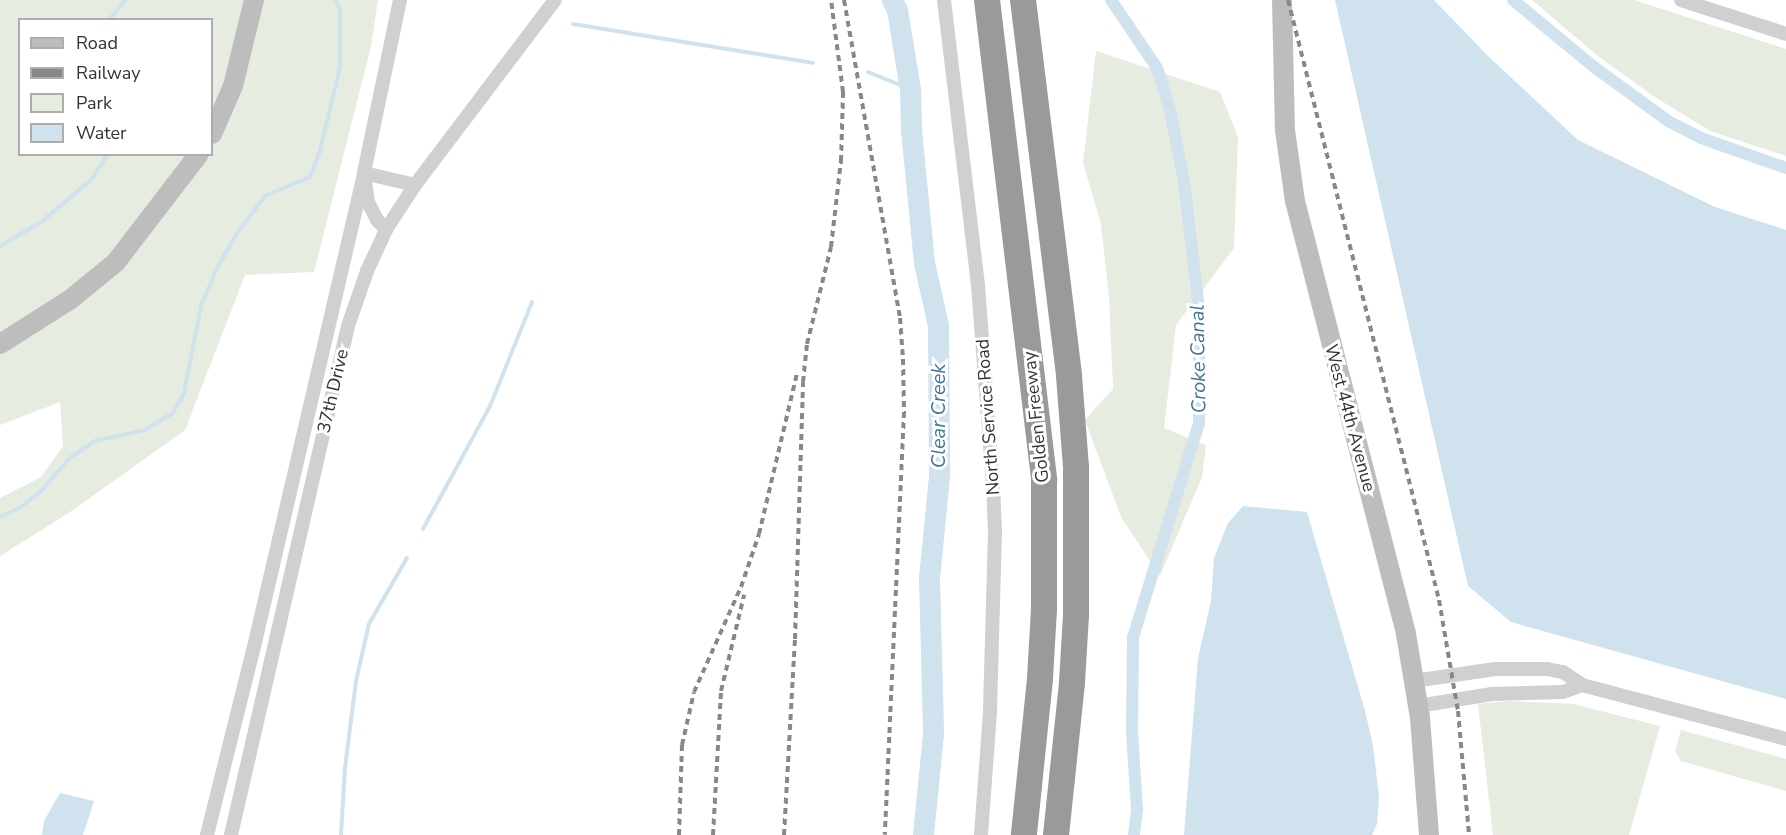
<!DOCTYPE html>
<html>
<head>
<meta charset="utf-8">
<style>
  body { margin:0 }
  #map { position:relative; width:1786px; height:835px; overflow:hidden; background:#fff; font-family:"Nunito Sans",sans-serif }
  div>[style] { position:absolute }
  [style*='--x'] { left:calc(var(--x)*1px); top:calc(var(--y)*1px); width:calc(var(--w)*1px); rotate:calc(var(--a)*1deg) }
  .green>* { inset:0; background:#e6ecdf }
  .water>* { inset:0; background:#cfe2ee }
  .stream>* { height:4px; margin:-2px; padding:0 2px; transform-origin:2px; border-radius:2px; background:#cfe2ee }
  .canal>* { height:12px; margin:-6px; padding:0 6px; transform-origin:6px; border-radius:6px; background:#cfe2ee }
  .river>* { height:21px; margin:-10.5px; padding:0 10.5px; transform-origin:10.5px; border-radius:10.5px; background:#cfe2ee }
  .street>* { height:14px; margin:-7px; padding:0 7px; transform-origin:7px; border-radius:7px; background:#d0d0d0 }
  .secondary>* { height:20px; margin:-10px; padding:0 10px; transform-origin:10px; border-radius:10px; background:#bdbdbd }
  .highway>* { height:26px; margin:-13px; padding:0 13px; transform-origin:13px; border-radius:13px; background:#9a9a9a }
  .rail>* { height:4px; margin-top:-2px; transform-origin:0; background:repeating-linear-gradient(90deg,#888 0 6px,transparent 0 10.5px) }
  span { translate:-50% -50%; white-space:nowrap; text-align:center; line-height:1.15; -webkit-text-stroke:6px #fff; paint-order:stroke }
  .street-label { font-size:18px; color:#333 }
  .water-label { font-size:20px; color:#3f7597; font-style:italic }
  .legend { position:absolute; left:18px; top:18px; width:195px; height:138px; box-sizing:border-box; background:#fff; border:2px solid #adadad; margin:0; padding:8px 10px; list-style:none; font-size:18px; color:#333 }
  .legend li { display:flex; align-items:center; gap:12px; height:30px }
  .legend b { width:30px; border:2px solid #adadad }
</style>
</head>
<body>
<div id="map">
  <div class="green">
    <i style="clip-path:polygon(evenodd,0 0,378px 0,371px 46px,314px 272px,245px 275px,185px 430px,67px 514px,0 556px,0 498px,41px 477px,63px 446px,60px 402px,0 425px,0 0,20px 20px,212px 20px,212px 154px,20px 154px,20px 20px)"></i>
    <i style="clip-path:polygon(1532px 0,1634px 0,1786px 49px,1786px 156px,1710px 131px,1655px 97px,1599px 57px)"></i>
    <i style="clip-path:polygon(1096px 51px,1220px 92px,1238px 137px,1234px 248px,1176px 325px,1164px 428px,1206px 445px,1202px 477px,1160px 576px,1121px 517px,1085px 420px,1113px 389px,1109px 296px,1101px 224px,1083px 163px)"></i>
    <i style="clip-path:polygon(1508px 701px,1573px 704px,1660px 726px,1629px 835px,1493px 835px,1478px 704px)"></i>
    <i style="clip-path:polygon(1681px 730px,1786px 759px,1786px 791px,1681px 761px,1675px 751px)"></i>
  </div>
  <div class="water">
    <i style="clip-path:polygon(1335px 0,1434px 0,1488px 56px,1578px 140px,1715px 207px,1786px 230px,1786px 699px,1511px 622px,1468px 586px)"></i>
    <i style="clip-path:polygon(1243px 506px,1307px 512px,1365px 711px,1373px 746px,1379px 797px,1377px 824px,1372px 835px,1184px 835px,1198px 658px,1211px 601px,1214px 558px,1228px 523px)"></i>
    <i style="clip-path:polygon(60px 793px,94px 801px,83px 835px,42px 835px,44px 821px)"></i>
  </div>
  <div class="stream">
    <i style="--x:109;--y:20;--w:26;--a:-51"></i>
    <i style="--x:573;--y:24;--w:243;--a:9.2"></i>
    <i style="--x:868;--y:72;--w:45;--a:22"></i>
    <i style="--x:0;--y:246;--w:48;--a:-30.3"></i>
    <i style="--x:41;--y:222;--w:65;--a:-40"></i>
    <i style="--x:91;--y:180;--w:31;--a:-57"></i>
    <i style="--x:0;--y:517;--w:23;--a:-25"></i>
    <i style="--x:21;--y:507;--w:24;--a:-38"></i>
    <i style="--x:40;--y:492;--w:47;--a:-48.5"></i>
    <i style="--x:71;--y:457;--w:29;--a:-34"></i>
    <i style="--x:95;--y:441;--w:51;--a:-12.4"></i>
    <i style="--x:145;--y:430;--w:31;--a:-31"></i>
    <i style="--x:172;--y:414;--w:24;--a:-60"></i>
    <i style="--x:184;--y:393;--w:89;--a:-78.9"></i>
    <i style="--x:201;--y:306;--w:43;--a:-67"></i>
    <i style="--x:218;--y:266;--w:39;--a:-60"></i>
    <i style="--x:238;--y:232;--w:45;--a:-53.1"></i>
    <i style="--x:265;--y:196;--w:49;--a:-22.9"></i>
    <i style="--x:310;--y:177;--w:25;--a:-69"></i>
    <i style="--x:319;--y:154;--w:89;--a:-76.3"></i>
    <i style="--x:340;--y:68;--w:58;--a:-90"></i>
    <i style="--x:340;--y:10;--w:11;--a:-112"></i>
    <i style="--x:423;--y:529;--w:140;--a:-61.4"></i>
    <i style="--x:490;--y:406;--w:112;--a:-68"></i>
    <i style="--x:341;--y:835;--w:67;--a:-86.6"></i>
    <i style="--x:345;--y:768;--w:88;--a:-82.8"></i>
    <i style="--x:356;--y:681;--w:58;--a:-77.2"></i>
    <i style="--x:369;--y:624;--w:76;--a:-60.1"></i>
  </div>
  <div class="canal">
    <i style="--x:1111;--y:0;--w:82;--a:55.9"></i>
    <i style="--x:1157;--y:68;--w:44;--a:72.8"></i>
    <i style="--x:1170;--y:110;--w:73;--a:79"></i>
    <i style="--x:1184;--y:182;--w:126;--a:83.2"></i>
    <i style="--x:1199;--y:307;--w:116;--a:90"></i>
    <i style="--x:1199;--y:423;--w:224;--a:107.1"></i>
    <i style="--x:1133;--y:637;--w:94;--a:90.6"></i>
    <i style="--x:1132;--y:731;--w:79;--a:86.4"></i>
    <i style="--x:1137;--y:810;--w:25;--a:97"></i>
    <i style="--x:1513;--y:0;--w:105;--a:39.6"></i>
    <i style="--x:1594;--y:67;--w:92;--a:36.1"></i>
    <i style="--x:1668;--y:121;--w:37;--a:27"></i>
    <i style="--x:1701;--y:138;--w:90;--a:19.4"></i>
  </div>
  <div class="river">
    <i style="--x:892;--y:0;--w:11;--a:63"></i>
    <i style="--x:897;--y:10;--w:80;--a:80.7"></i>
    <i style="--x:910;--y:89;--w:41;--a:88.6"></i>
    <i style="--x:911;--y:130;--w:134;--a:84.4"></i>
    <i style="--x:924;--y:263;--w:64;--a:77.3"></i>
    <i style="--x:938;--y:325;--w:151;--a:89.6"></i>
    <i style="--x:939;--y:476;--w:102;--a:95.6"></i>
    <i style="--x:929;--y:578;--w:156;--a:88.5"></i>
    <i style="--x:933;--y:734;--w:101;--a:95.7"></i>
  </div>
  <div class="street">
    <i style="--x:400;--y:0;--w:177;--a:101.8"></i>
    <i style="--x:364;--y:173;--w:52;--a:13.2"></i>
    <i style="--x:944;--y:0;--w:287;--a:83.2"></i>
    <i style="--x:978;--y:285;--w:201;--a:85.7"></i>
    <i style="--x:993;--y:485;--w:46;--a:87.5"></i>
    <i style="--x:995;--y:531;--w:181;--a:91.6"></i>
    <i style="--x:990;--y:712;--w:123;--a:94.2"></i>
    <i style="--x:1681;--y:0;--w:110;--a:17.9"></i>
    <i style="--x:365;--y:181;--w:21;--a:82"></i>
    <i style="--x:368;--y:202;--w:20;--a:63"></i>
    <i style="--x:377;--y:220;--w:13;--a:45"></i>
    <i style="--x:1414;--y:681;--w:82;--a:-8.4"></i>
    <i style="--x:1495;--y:669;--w:52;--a:0"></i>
    <i style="--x:1547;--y:669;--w:16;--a:11"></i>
    <i style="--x:1563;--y:672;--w:23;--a:34"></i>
    <i style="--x:1582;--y:685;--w:211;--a:14.8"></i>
    <i style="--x:1418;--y:706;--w:75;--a:-9.2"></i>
    <i style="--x:1492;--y:694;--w:71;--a:-1.6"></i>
    <i style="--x:1563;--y:692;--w:20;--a:-20"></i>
    <i style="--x:207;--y:835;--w:190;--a:-76"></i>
    <i style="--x:253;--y:651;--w:491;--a:-76.9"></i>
    <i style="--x:231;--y:835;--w:522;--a:-77.05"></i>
    <i style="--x:348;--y:326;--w:58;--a:-70.9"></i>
    <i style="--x:367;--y:271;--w:47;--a:-65.1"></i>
    <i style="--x:387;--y:228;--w:51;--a:-56.9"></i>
    <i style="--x:415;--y:185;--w:232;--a:-52.9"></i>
  </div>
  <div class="secondary">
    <i style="--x:1282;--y:0;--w:130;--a:88.7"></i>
    <i style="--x:1285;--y:130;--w:72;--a:82"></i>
    <i style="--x:1295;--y:201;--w:447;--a:75.6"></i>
    <i style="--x:1406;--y:634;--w:85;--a:80.5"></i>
    <i style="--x:1420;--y:718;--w:117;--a:85.6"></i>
    <i style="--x:212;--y:134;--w:52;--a:-66.4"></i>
    <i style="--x:233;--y:86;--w:89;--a:-76.3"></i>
    <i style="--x:0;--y:344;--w:84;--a:-32.4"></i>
    <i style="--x:71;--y:299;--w:58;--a:-39.4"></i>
    <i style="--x:116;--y:262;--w:136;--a:-52.5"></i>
  </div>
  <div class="highway">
    <i style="--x:987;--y:0;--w:484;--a:83.2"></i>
    <i style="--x:1044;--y:481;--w:128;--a:90"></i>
    <i style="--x:1044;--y:609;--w:70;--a:93.3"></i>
    <i style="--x:1040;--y:679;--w:157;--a:95.9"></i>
    <i style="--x:1023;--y:0;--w:379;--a:83"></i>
    <i style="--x:1069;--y:376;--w:91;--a:85.6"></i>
    <i style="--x:1076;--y:467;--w:148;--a:90"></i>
    <i style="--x:1076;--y:615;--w:68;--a:93.4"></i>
    <i style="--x:1072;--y:683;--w:153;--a:96"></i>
  </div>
  <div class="rail">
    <i style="--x:844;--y:0;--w:323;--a:80"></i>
    <i style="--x:900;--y:318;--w:41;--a:85.8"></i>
    <i style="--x:903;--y:359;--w:53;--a:88.9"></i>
    <i style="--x:904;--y:412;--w:423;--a:92.6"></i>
    <i style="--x:1288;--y:0;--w:619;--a:75.87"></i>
    <i style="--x:1439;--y:600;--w:113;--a:80.3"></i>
    <i style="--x:1458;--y:711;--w:124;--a:84.9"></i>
    <i style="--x:679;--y:835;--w:90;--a:-88.1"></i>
    <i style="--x:682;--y:745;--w:54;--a:-77.2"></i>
    <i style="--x:694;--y:692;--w:115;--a:-65.9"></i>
    <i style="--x:741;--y:587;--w:56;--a:-71.2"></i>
    <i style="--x:759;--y:534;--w:165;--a:-76.7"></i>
    <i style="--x:713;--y:835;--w:144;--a:-86.8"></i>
    <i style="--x:721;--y:691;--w:99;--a:-76.5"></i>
    <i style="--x:784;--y:835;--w:196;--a:-86.8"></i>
    <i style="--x:795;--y:639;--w:257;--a:-88.2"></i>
    <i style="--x:803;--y:382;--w:38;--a:-84"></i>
    <i style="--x:807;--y:344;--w:100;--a:-76.1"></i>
    <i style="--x:831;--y:247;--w:87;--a:-83.4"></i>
    <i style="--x:841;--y:161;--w:69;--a:-88.3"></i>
    <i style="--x:843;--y:92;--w:93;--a:-97.4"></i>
  </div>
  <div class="street-label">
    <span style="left:333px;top:391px;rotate:-77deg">37th Drive</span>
    <span style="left:988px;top:417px;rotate:-94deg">North Service Road</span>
    <span style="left:1036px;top:417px;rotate:-96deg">Golden Freeway</span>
    <span style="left:1350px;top:418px;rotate:75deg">West 44th Avenue</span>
  </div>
  <div class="water-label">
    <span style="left:1198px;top:359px;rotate:-91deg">Croke Canal</span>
    <span style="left:938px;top:416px;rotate:-90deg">Clear Creek</span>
  </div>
  <ul class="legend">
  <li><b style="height:8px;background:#bdbdbd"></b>Road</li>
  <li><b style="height:8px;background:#888"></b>Railway</li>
  <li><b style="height:16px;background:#e6ecdf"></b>Park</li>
  <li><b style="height:16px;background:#cfe2ee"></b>Water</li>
  </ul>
</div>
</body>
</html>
